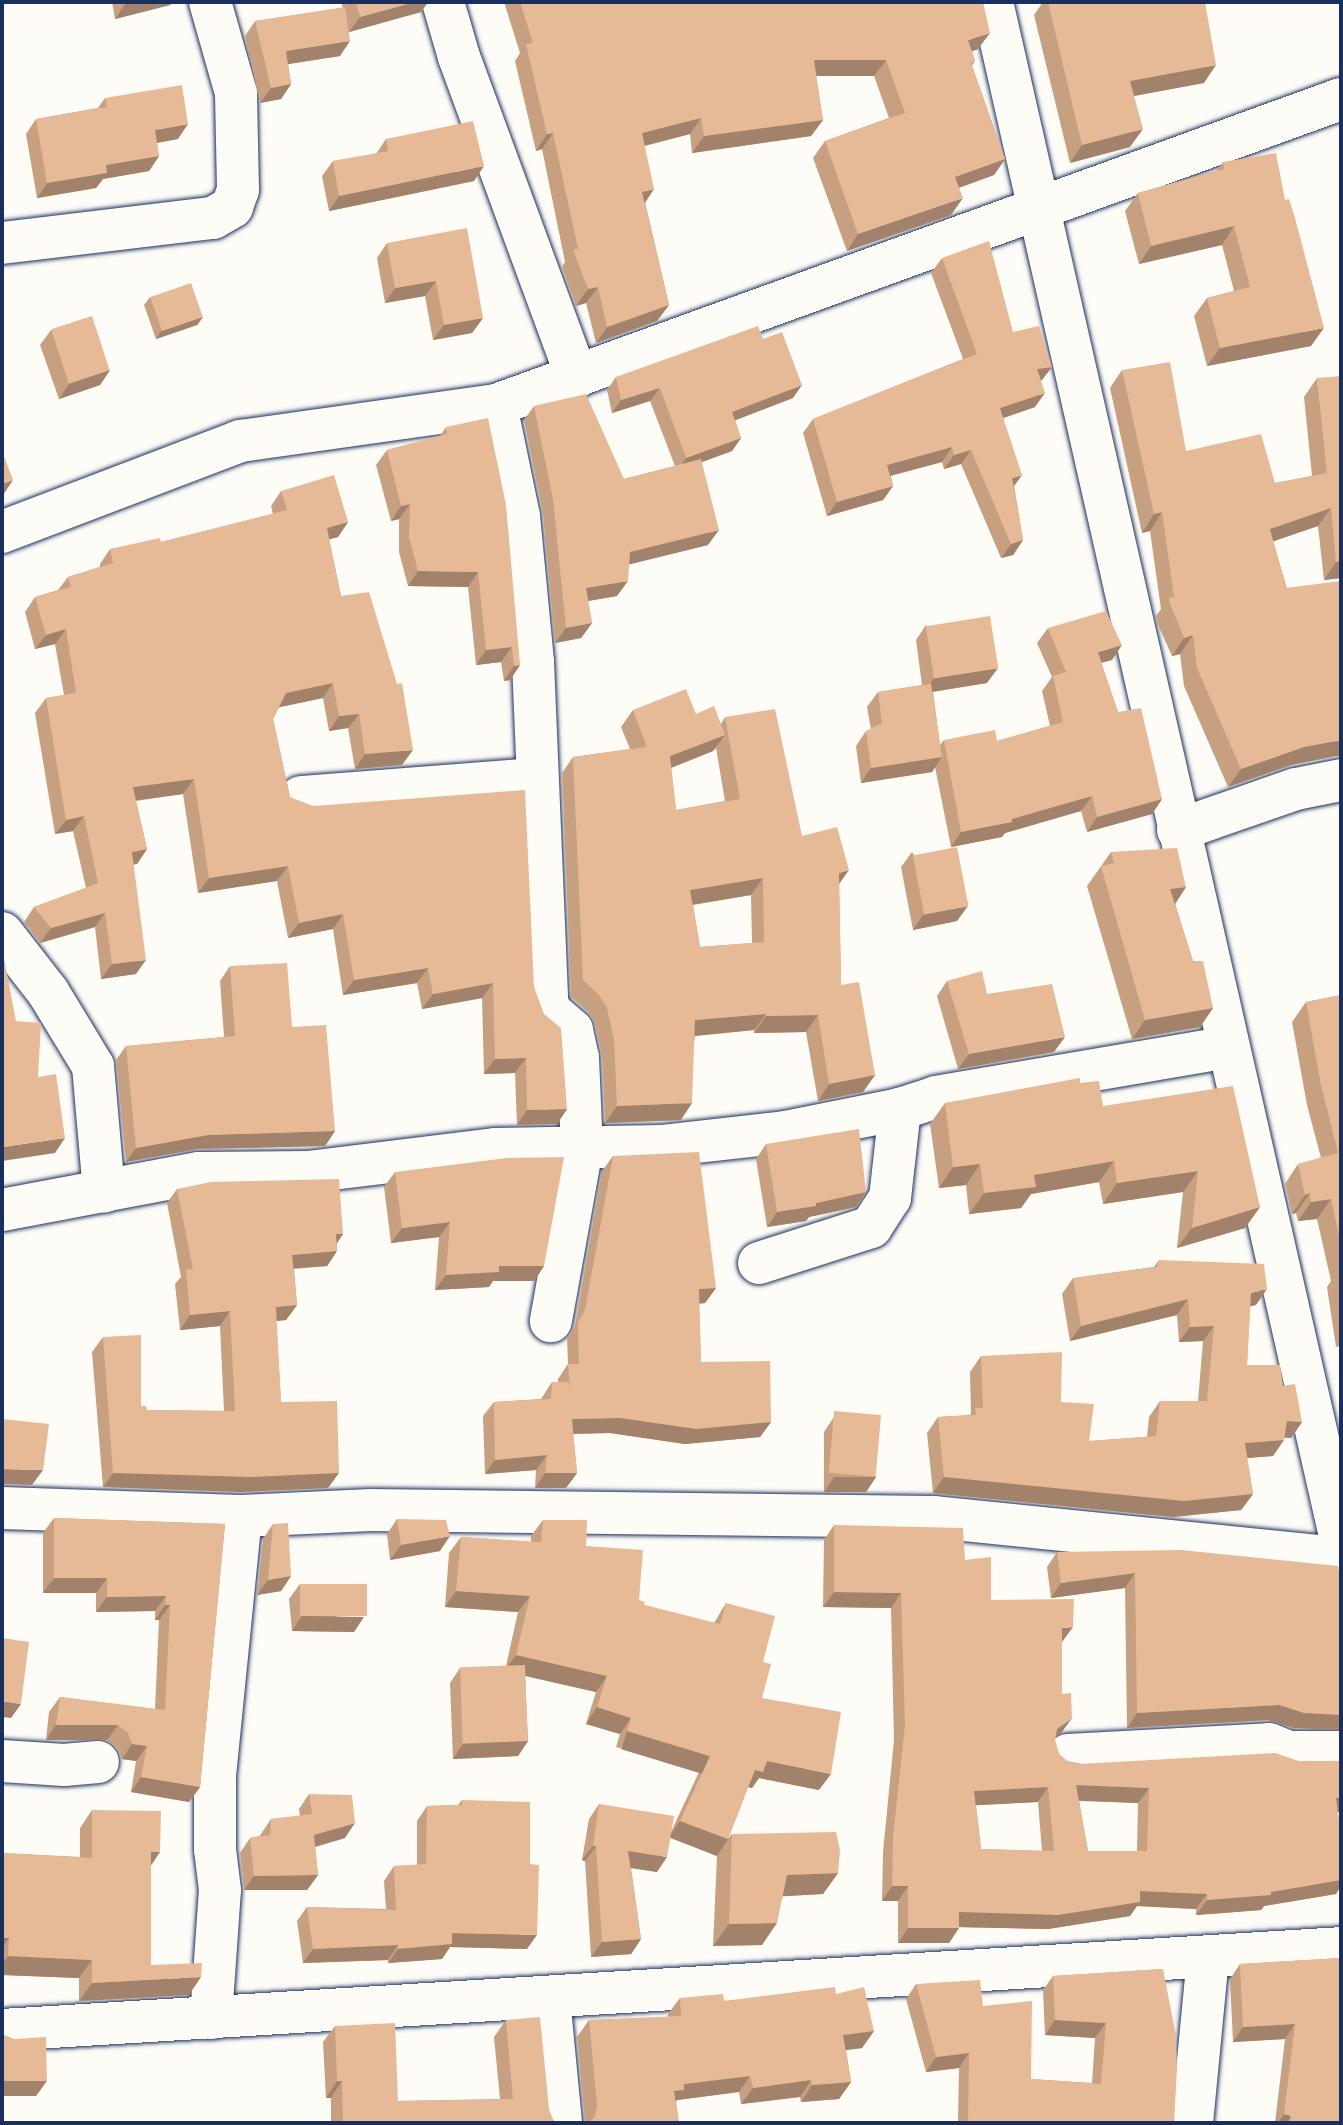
<!DOCTYPE html>
<html>
<head>
<meta charset="utf-8">
<style>
  body { margin:0 }
  #map { position:relative; width:1343px; height:2125px; overflow:hidden; background:#fdfcf7; font-family:"Playpen Sans",sans-serif }
  div>[style] { position:absolute }
  [style*='--x'] { left:calc(var(--x)*1px); top:calc(var(--y)*1px); width:calc(var(--w)*1px); rotate:calc(var(--a)*1deg) }
  .roads { filter:drop-shadow(0 0 2px #1b2f5e) drop-shadow(0 0 2px #1b2f5e) }
  .minor>* { height:42px; margin:-21px; padding:0 21px; transform-origin:21px; border-radius:21px; background:#fdfcf7 }
  .wall>* { inset:0; background:#c7a082 }
  .shaded-wall>* { inset:0; background:#a2826a; transform-origin:0 0 }
  .building>* { inset:0; background:#e7ba97; transform-origin:0 0 }
  span { translate:-50% -50%; white-space:nowrap; text-align:center; line-height:1.15; -webkit-text-stroke:8px #fdfcf7; paint-order:stroke }
  .frame { position:absolute; inset:0; border:4px solid #1b2f5e; pointer-events:none }
</style>
</head>
<body>
<div id="map">
  <div class="roads">
    <div class="minor">
      <i style="--x:443;--y:2;--w:57;--a:73.8"></i>
      <i style="--x:459;--y:57;--w:341;--a:69.8"></i>
      <i style="--x:992;--y:2;--w:1578;--a:77.22"></i>
      <i style="--x:2;--y:243;--w:212;--a:-6.8"></i>
      <i style="--x:213;--y:218;--w:22;--a:-30"></i>
      <i style="--x:232;--y:207;--w:18;--a:-71"></i>
      <i style="--x:238;--y:190;--w:97;--a:-91.2"></i>
      <i style="--x:236;--y:93;--w:95;--a:-105.9"></i>
      <i style="--x:496;--y:405;--w:113;--a:78.3"></i>
      <i style="--x:519;--y:516;--w:147;--a:84.5"></i>
      <i style="--x:533;--y:662;--w:339;--a:87.6"></i>
      <i style="--x:547;--y:1001;--w:10;--a:73"></i>
      <i style="--x:550;--y:1011;--w:29;--a:41"></i>
      <i style="--x:572;--y:1030;--w:29;--a:78"></i>
      <i style="--x:578;--y:1058;--w:90;--a:87.5"></i>
      <i style="--x:582;--y:1148;--w:176;--a:100.2"></i>
      <i style="--x:2;--y:532;--w:255;--a:-20.9"></i>
      <i style="--x:240;--y:441;--w:259;--a:-8"></i>
      <i style="--x:496;--y:405;--w:899;--a:-19.91"></i>
      <i style="--x:301;--y:797;--w:237;--a:-4.4"></i>
      <i style="--x:1178;--y:830;--w:125;--a:-19.2"></i>
      <i style="--x:1296;--y:789;--w:46;--a:-11.3"></i>
      <i style="--x:2;--y:933;--w:75;--a:52.1"></i>
      <i style="--x:48;--y:992;--w:87;--a:58.7"></i>
      <i style="--x:93;--y:1066;--w:126;--a:85"></i>
      <i style="--x:2;--y:1210;--w:199;--a:-10.7"></i>
      <i style="--x:198;--y:1173;--w:110;--a:-0.5"></i>
      <i style="--x:308;--y:1172;--w:188;--a:-7"></i>
      <i style="--x:495;--y:1149;--w:166;--a:-1"></i>
      <i style="--x:661;--y:1146;--w:125;--a:-6.4"></i>
      <i style="--x:785;--y:1132;--w:117;--a:-11.3"></i>
      <i style="--x:900;--y:1109;--w:38;--a:-18"></i>
      <i style="--x:936;--y:1097;--w:296;--a:-9.7"></i>
      <i style="--x:759;--y:1263;--w:118;--a:-17.8"></i>
      <i style="--x:871;--y:1227;--w:35;--a:-57"></i>
      <i style="--x:890;--y:1198;--w:90;--a:-83.6"></i>
      <i style="--x:2;--y:1508;--w:239;--a:1.9"></i>
      <i style="--x:241;--y:1516;--w:130;--a:-2.6"></i>
      <i style="--x:371;--y:1510;--w:563;--a:0.71"></i>
      <i style="--x:934;--y:1517;--w:409;--a:5.8"></i>
      <i style="--x:1068;--y:1755;--w:201;--a:-3.1"></i>
      <i style="--x:1269;--y:1744;--w:22;--a:22"></i>
      <i style="--x:1289;--y:1752;--w:52;--a:0"></i>
      <i style="--x:2;--y:1761;--w:62;--a:3.7"></i>
      <i style="--x:64;--y:1765;--w:34;--a:-5"></i>
      <i style="--x:549;--y:1998;--w:126;--a:84.5"></i>
      <i style="--x:211;--y:2018;--w:128;--a:-86"></i>
      <i style="--x:220;--y:1890;--w:41;--a:-97"></i>
      <i style="--x:215;--y:1849;--w:73;--a:-90"></i>
      <i style="--x:215;--y:1776;--w:261;--a:-84.3"></i>
      <i style="--x:2;--y:2030;--w:1342;--a:-3.5"></i>
      <i style="--x:1192;--y:2123;--w:167;--a:-84.5"></i>
    </div>
  </div>
  <div class="wall">
    <i style="clip-path:polygon(112px 2px,172px 2px,170px 5px,115px 19px)"></i>
    <i style="clip-path:polygon(341px 2px,428px 2px,421px 12px,349px 32px,340px 56px,288px 64px,291px 84px,281px 99px,260px 103px,245px 36px,255px 21px,343px 8px)"></i>
    <i style="clip-path:polygon(504px 2px,685px 2px,685px 3px,978px 49px,972px 51px,975px 61px,972px 66px,1005px 159px,994px 175px,959px 188px,951px 215px,847px 251px,813px 158px,825px 141px,889px 118px,874px 76px,816px 76px,823px 120px,811px 136px,692px 153px,690px 134px,645px 146px,645px 202px,669px 305px,657px 321px,596px 343px,586px 303px,576px 306px,562px 267px,565px 262px,542px 149px,536px 151px,515px 61px,520px 53px)"></i>
    <i style="clip-path:polygon(1043px 2px,1205px 2px,1204px 83px,1134px 96px,1130px 147px,1070px 163px,1034px 15px)"></i>
    <i style="clip-path:polygon(105px 98px,178px 139px,157px 143px,159px 156px,149px 171px,103px 179px,96px 188px,37px 198px,26px 134px,36px 119px,98px 108px)"></i>
    <i style="clip-path:polygon(386px 139px,474px 181px,329px 211px,322px 176px,333px 161px,376px 154px)"></i>
    <i style="clip-path:polygon(1223px 162px,1311px 346px,1207px 366px,1194px 316px,1207px 298px,1234px 291px,1222px 245px,1139px 264px,1125px 211px,1138px 193px,1216px 171px)"></i>
    <i style="clip-path:polygon(387px 243px,483px 318px,472px 333px,433px 340px,425px 296px,385px 303px,377px 258px)"></i>
    <i style="clip-path:polygon(942px 258px,1013px 332px,1052px 367px,1041px 381px,1035px 407px,1003px 418px,1023px 540px,1013px 555px,1001px 558px,961px 464px,944px 469px,942px 462px,891px 476px,893px 486px,883px 500px,827px 516px,803px 433px,813px 419px,963px 359px,931px 273px)"></i>
    <i style="clip-path:polygon(150px 297px,203px 317px,197px 325px,156px 339px,144px 305px)"></i>
    <i style="clip-path:polygon(51px 330px,110px 370px,100px 385px,59px 399px,40px 345px)"></i>
    <i style="clip-path:polygon(763px 339px,793px 398px,735px 420px,741px 438px,732px 451px,702px 462px,708px 545px,629px 564px,617px 596px,588px 601px,592px 623px,581px 638px,555px 643px,543px 514px,524px 420px,534px 406px,624px 479px,675px 466px,650px 401px,612px 413px,607px 390px,616px 377px)"></i>
    <i style="clip-path:polygon(1122px 370px,1186px 451px,1275px 483px,1312px 476px,1304px 397px,1317px 378px,1341px 578px,1324px 580px,1318px 526px,1273px 541px,1336px 756px,1291px 765px,1228px 787px,1184px 686px,1180px 654px,1172px 656px,1157px 623px,1156px 616px,1161px 609px,1150px 531px,1142px 533px,1110px 388px)"></i>
    <i style="clip-path:polygon(446px 427px,520px 665px,510px 680px,504px 681px,501px 662px,476px 665px,468px 587px,408px 586px,399px 552px,399px 519px,391px 521px,376px 465px,387px 450px,440px 436px)"></i>
    <i style="clip-path:polygon(281px 491px,348px 522px,338px 537px,329px 539px,341px 596px,402px 765px,355px 769px,348px 728px,329px 731px,323px 698px,279px 707px,273px 719px,290px 797px,534px 987px,567px 1109px,557px 1124px,517px 1125px,515px 1073px,484px 1074px,482px 998px,422px 1009px,417px 983px,343px 995px,333px 929px,288px 938px,277px 881px,198px 893px,183px 794px,136px 801px,147px 849px,137px 864px,133px 864px,136px 974px,101px 979px,95px 927px,40px 943px,24px 922px,34px 907px,86px 888px,73px 831px,55px 834px,35px 713px,46px 698px,64px 695px,55px 644px,35px 649px,25px 612px,35px 597px,58px 590px,68px 577px,100px 567px,100px 564px,110px 549px,161px 542px,273px 514px,271px 506px)"></i>
    <i style="clip-path:polygon(926px 625px,987px 683px,933px 692px,940px 745px,944px 740px,997px 741px,1050px 726px,1042px 691px,1052px 677px,1037px 643px,1048px 628px,1112px 660px,1101px 663px,1118px 712px,1162px 799px,1152px 814px,1087px 832px,1081px 811px,1005px 833px,1002px 837px,951px 847px,935px 767px,932px 772px,861px 783px,856px 746px,866px 731px,871px 729px,867px 707px,878px 692px,922px 685px,916px 640px)"></i>
    <i style="clip-path:polygon(evenodd,633px 710px,696px 714px,721px 724px,725px 717px,802px 836px,839px 884px,841px 985px,875px 1075px,863px 1092px,818px 1101px,806px 1032px,754px 1033px,754px 1030px,695px 1036px,681px 1120px,605px 1123px,602px 1057px,595px 1025px,588px 1012px,571px 997px,562px 773px,573px 757px,630px 749px,621px 727px,633px 710px,716px 748px,725px 801px,676px 810px,671px 768px,713px 751px,716px 748px,633px 710px,751px 895px,752px 943px,700px 947px,693px 905px,751px 895px)"></i>
    <i style="clip-path:polygon(912px 852px,957px 921px,913px 930px,901px 867px)"></i>
    <i style="clip-path:polygon(1111px 852px,1186px 887px,1175px 904px,1193px 961px,1213px 1008px,1200px 1027px,1132px 1039px,1087px 886px)"></i>
    <i style="clip-path:polygon(230px 966px,292px 1027px,335px 1131px,325px 1146px,198px 1149px,126px 1162px,116px 1060px,126px 1046px,224px 1037px,220px 981px)"></i>
    <i style="clip-path:polygon(947px 981px,987px 994px,1054px 1052px,958px 1069px,937px 996px)"></i>
    <i style="clip-path:polygon(1341px 995px,1341px 1346px,1336px 1347px,1327px 1287px,1331px 1281px,1317px 1219px,1298px 1221px,1296px 1213px,1292px 1214px,1285px 1184px,1298px 1164px,1321px 1158px,1307px 1105px,1292px 1022px,1306px 1002px)"></i>
    <i style="clip-path:polygon(1080px 1083px,1103px 1106px,1260px 1207px,1245px 1228px,1177px 1248px,1183px 1192px,1103px 1204px,1099px 1182px,1031px 1194px,1021px 1208px,969px 1214px,966px 1185px,939px 1188px,930px 1124px,945px 1103px)"></i>
    <i style="clip-path:polygon(766px 1144px,866px 1192px,856px 1207px,809px 1217px,806px 1221px,767px 1227px,756px 1159px)"></i>
    <i style="clip-path:polygon(613px 1156px,716px 1288px,705px 1303px,699px 1304px,701px 1362px,771px 1422px,760px 1437px,685px 1444px,610px 1433px,573px 1434px,577px 1473px,566px 1488px,535px 1488px,536px 1470px,485px 1474px,483px 1416px,494px 1402px,541px 1399px,552px 1382px,558px 1382px,558px 1379px,568px 1364px,567px 1338px,575px 1325px,602px 1171px)"></i>
    <i style="clip-path:polygon(395px 1172px,544px 1266px,534px 1281px,493px 1281px,489px 1287px,435px 1290px,439px 1237px,391px 1243px,384px 1187px)"></i>
    <i style="clip-path:polygon(177px 1189px,343px 1234px,337px 1243px,337px 1251px,327px 1266px,294px 1269px,297px 1305px,286px 1320px,276px 1321px,281px 1402px,328px 1488px,241px 1492px,103px 1487px,92px 1352px,103px 1337px,141px 1406px,147px 1410px,224px 1411px,220px 1326px,180px 1330px,175px 1284px,181px 1277px,167px 1203px)"></i>
    <i style="clip-path:polygon(1159px 1260px,1256px 1305px,1250px 1306px,1247px 1365px,1283px 1386px,1302px 1422px,1291px 1438px,1285px 1437px,1273px 1456px,1247px 1458px,1253px 1494px,1241px 1510px,1173px 1517px,933px 1493px,927px 1433px,938px 1417px,970px 1415px,971px 1413px,970px 1372px,981px 1356px,1061px 1402px,1089px 1441px,1147px 1437px,1149px 1417px,1160px 1401px,1198px 1401px,1203px 1341px,1179px 1342px,1177px 1315px,1070px 1341px,1062px 1294px,1073px 1278px,1154px 1267px)"></i>
    <i style="clip-path:polygon(834px 1417px,876px 1477px,866px 1492px,824px 1492px,824px 1432px)"></i>
    <i style="clip-path:polygon(54px 1518px,225px 1524px,200px 1787px,189px 1802px,131px 1792px,136px 1761px,122px 1759px,117px 1748px,107px 1740px,46px 1740px,49px 1712px,60px 1697px,155px 1709px,159px 1620px,155px 1620px,155px 1611px,96px 1612px,96px 1593px,43px 1593px,43px 1533px)"></i>
    <i style="clip-path:polygon(397px 1519px,440px 1551px,390px 1560px,387px 1534px)"></i>
    <i style="clip-path:polygon(543px 1520px,586px 1546px,644px 1605px,714px 1623px,726px 1603px,763px 1662px,762px 1698px,819px 1790px,759px 1778px,752px 1788px,748px 1787px,728px 1839px,732px 1834px,838px 1873px,823px 1894px,782px 1896px,762px 1945px,713px 1946px,717px 1856px,670px 1838px,657px 1872px,631px 1868px,641px 1939px,631px 1954px,591px 1957px,585px 1861px,582px 1860px,589px 1819px,599px 1804px,671px 1832px,699px 1772px,616px 1747px,620px 1734px,586px 1724px,596px 1692px,525px 1676px,528px 1741px,518px 1756px,453px 1759px,450px 1683px,460px 1668px,506px 1666px,518px 1612px,445px 1607px,449px 1553px,461px 1537px,531px 1542px,531px 1536px)"></i>
    <i style="clip-path:polygon(273px 1524px,291px 1576px,281px 1591px,257px 1595px,263px 1539px)"></i>
    <i style="clip-path:polygon(evenodd,834px 1525px,965px 1560px,991px 1600px,1062px 1642px,1062px 1732px,1055px 1737px,1055px 1741px,1059px 1754px,1067px 1761px,1338px 1813px,1341px 1838px,1341px 1886px,1336px 1894px,1264px 1906px,1261px 1910px,1196px 1915px,1196px 1909px,1137px 1906px,1130px 1916px,1048px 1929px,959px 1927px,949px 1943px,898px 1943px,898px 1901px,882px 1901px,883px 1852px,894px 1740px,891px 1608px,823px 1607px,824px 1540px,834px 1525px,1079px 1801px,1138px 1803px,1137px 1851px,1088px 1851px,1079px 1801px,834px 1525px,1038px 1802px,1042px 1851px,981px 1849px,976px 1805px,1038px 1802px)"></i>
    <i style="clip-path:polygon(1057px 1552px,1341px 1580px,1341px 1730px,1294px 1728px,1268px 1720px,1127px 1728px,1125px 1588px,1051px 1598px,1047px 1567px)"></i>
    <i style="clip-path:polygon(300px 1584px,354px 1632px,292px 1631px,289px 1599px)"></i>
    <i style="clip-path:polygon(309px 1794px,345px 1838px,315px 1847px,318px 1875px,307px 1890px,244px 1890px,240px 1853px,250px 1838px,260px 1836px,261px 1834px,271px 1819px,300px 1816px,299px 1809px)"></i>
    <i style="clip-path:polygon(462px 1800px,527px 1949px,450px 1947px,442px 1959px,388px 1963px,388px 1960px,303px 1963px,297px 1921px,307px 1907px,386px 1909px,384px 1881px,394px 1866px,417px 1865px,417px 1821px,427px 1806px,458px 1805px)"></i>
    <i style="clip-path:polygon(92px 1810px,151px 1865px,151px 1965px,189px 1995px,79px 2001px,79px 1978px,2px 1975px,2px 1853px,80px 1857px,80px 1828px)"></i>
    <i style="clip-path:polygon(1341px 1958px,1341px 2123px,1275px 2123px,1285px 2039px,1233px 2042px,1230px 1979px,1240px 1964px)"></i>
    <i style="clip-path:polygon(1163px 1969px,1174px 2123px,958px 2123px,959px 2068px,926px 2072px,906px 1999px,916px 1984px,983px 2006px,1031px 2079px,1092px 2083px,1095px 2038px,1045px 2035px,1043px 1990px,1053px 1976px)"></i>
    <i style="clip-path:polygon(836px 1994px,874px 2031px,862px 2048px,846px 2050px,851px 2082px,839px 2099px,801px 2102px,800px 2097px,741px 2104px,739px 2092px,677px 2100px,676px 2102px,679px 2123px,585px 2123px,577px 2037px,589px 2020px,668px 2017px,668px 2014px,680px 1998px,724px 2001px)"></i>
    <i style="clip-path:polygon(506px 2020px,553px 2120px,557px 2123px,331px 2123px,331px 2098px,326px 2098px,323px 2042px,335px 2026px,398px 2101px,500px 2099px,494px 2037px)"></i>
  </div>
  <div class="shaded-wall">
    <i style="clip-path:polygon(134px 2px,172px 2px,170px 5px,115px 19px,125px 4px)"></i>
    <i style="clip-path:polygon(415px 2px,428px 2px,421px 12px,349px 32px,360px 17px)"></i>
    <i style="clip-path:polygon(990px 33px,978px 49px,957px 57px,968px 40px)"></i>
    <i style="clip-path:polygon(350px 41px,340px 56px,276px 66px,286px 51px)"></i>
    <i style="clip-path:polygon(814px 60px,886px 60px,874px 76px,802px 76px)"></i>
    <i style="clip-path:polygon(1216px 65px,1204px 83px,1117px 99px,1130px 81px)"></i>
    <i style="clip-path:polygon(291px 84px,281px 99px,260px 103px,271px 88px)"></i>
    <i style="clip-path:polygon(701px 118px,690px 134px,631px 149px,642px 133px)"></i>
    <i style="clip-path:polygon(823px 120px,811px 136px,692px 153px,704px 136px)"></i>
    <i style="clip-path:polygon(188px 124px,178px 139px,145px 145px,155px 130px)"></i>
    <i style="clip-path:polygon(1143px 129px,1130px 147px,1070px 163px,1082px 145px)"></i>
    <i style="clip-path:polygon(553px 133px,542px 149px,536px 151px,547px 134px)"></i>
    <i style="clip-path:polygon(159px 156px,149px 171px,103px 179px,96px 188px,37px 198px,47px 183px,106px 165px)"></i>
    <i style="clip-path:polygon(1005px 159px,994px 175px,944px 193px,955px 177px)"></i>
    <i style="clip-path:polygon(484px 166px,474px 181px,329px 211px,339px 196px)"></i>
    <i style="clip-path:polygon(654px 189px,643px 206px,642px 192px)"></i>
    <i style="clip-path:polygon(963px 198px,951px 215px,847px 251px,858px 234px)"></i>
    <i style="clip-path:polygon(1234px 226px,1222px 245px,1139px 264px,1151px 246px)"></i>
    <i style="clip-path:polygon(436px 281px,425px 296px,385px 303px,395px 288px)"></i>
    <i style="clip-path:polygon(598px 287px,586px 303px,576px 306px,588px 289px)"></i>
    <i style="clip-path:polygon(669px 305px,657px 321px,596px 343px,607px 327px)"></i>
    <i style="clip-path:polygon(203px 317px,197px 325px,156px 339px,161px 331px)"></i>
    <i style="clip-path:polygon(483px 318px,472px 333px,433px 340px,444px 325px)"></i>
    <i style="clip-path:polygon(1324px 328px,1311px 346px,1207px 366px,1220px 348px)"></i>
    <i style="clip-path:polygon(1052px 367px,1041px 381px,1037px 369px)"></i>
    <i style="clip-path:polygon(110px 370px,100px 385px,59px 399px,69px 384px)"></i>
    <i style="clip-path:polygon(802px 385px,793px 398px,723px 425px,732px 412px)"></i>
    <i style="clip-path:polygon(660px 388px,650px 401px,612px 413px,621px 400px)"></i>
    <i style="clip-path:polygon(1045px 393px,1035px 407px,989px 423px,1000px 408px)"></i>
    <i style="clip-path:polygon(741px 438px,732px 451px,677px 471px,686px 458px)"></i>
    <i style="clip-path:polygon(952px 447px,942px 462px,877px 479px,887px 465px)"></i>
    <i style="clip-path:polygon(971px 450px,961px 464px,944px 469px,954px 455px)"></i>
    <i style="clip-path:polygon(1022px 475px,1012px 489px,1012px 478px)"></i>
    <i style="clip-path:polygon(13px 480px,3px 495px,2px 495px,2px 484px)"></i>
    <i style="clip-path:polygon(893px 486px,883px 500px,827px 516px,837px 502px)"></i>
    <i style="clip-path:polygon(410px 504px,399px 519px,391px 521px,401px 506px)"></i>
    <i style="clip-path:polygon(1331px 508px,1318px 526px,1257px 547px,1270px 529px)"></i>
    <i style="clip-path:polygon(1162px 512px,1150px 531px,1142px 533px,1154px 514px)"></i>
    <i style="clip-path:polygon(348px 522px,338px 537px,316px 543px,327px 528px)"></i>
    <i style="clip-path:polygon(719px 530px,708px 545px,619px 567px,630px 552px)"></i>
    <i style="clip-path:polygon(1023px 540px,1013px 555px,1001px 558px,1011px 544px)"></i>
    <i style="clip-path:polygon(1341px 561px,1341px 578px,1324px 580px,1336px 562px)"></i>
    <i style="clip-path:polygon(418px 571px,478px 572px,468px 587px,408px 586px)"></i>
    <i style="clip-path:polygon(628px 581px,617px 596px,576px 603px,586px 588px)"></i>
    <i style="clip-path:polygon(592px 623px,581px 638px,555px 643px,566px 628px)"></i>
    <i style="clip-path:polygon(66px 629px,55px 644px,35px 649px,46px 635px)"></i>
    <i style="clip-path:polygon(1193px 635px,1180px 654px,1172px 656px,1184px 638px)"></i>
    <i style="clip-path:polygon(1122px 645px,1112px 660px,1087px 666px,1098px 652px)"></i>
    <i style="clip-path:polygon(512px 647px,501px 662px,476px 665px,486px 650px)"></i>
    <i style="clip-path:polygon(520px 665px,510px 680px,504px 681px,514px 666px)"></i>
    <i style="clip-path:polygon(998px 668px,987px 683px,924px 693px,934px 678px)"></i>
    <i style="clip-path:polygon(333px 683px,323px 698px,276px 708px,286px 693px)"></i>
    <i style="clip-path:polygon(359px 714px,348px 728px,329px 731px,339px 716px)"></i>
    <i style="clip-path:polygon(725px 735px,713px 751px,658px 773px,670px 756px)"></i>
    <i style="clip-path:polygon(1341px 740px,1341px 757px,1336px 756px,1291px 765px,1228px 787px,1241px 769px,1304px 747px)"></i>
    <i style="clip-path:polygon(413px 750px,402px 765px,355px 769px,365px 754px)"></i>
    <i style="clip-path:polygon(942px 757px,932px 772px,861px 783px,871px 768px)"></i>
    <i style="clip-path:polygon(194px 779px,183px 794px,123px 802px,133px 787px)"></i>
    <i style="clip-path:polygon(1092px 796px,1081px 811px,1005px 833px,1002px 837px,951px 847px,961px 832px)"></i>
    <i style="clip-path:polygon(1162px 799px,1152px 814px,1087px 832px,1097px 817px)"></i>
    <i style="clip-path:polygon(84px 816px,73px 831px,55px 834px,66px 820px)"></i>
    <i style="clip-path:polygon(147px 849px,137px 864px,121px 867px,132px 852px)"></i>
    <i style="clip-path:polygon(288px 866px,277px 881px,198px 893px,209px 878px)"></i>
    <i style="clip-path:polygon(849px 870px,837px 887px,839px 873px)"></i>
    <i style="clip-path:polygon(763px 878px,751px 895px,678px 907px,690px 890px)"></i>
    <i style="clip-path:polygon(1186px 887px,1173px 907px,1170px 889px)"></i>
    <i style="clip-path:polygon(968px 906px,957px 921px,913px 930px,923px 915px)"></i>
    <i style="clip-path:polygon(105px 913px,95px 927px,40px 943px,51px 928px)"></i>
    <i style="clip-path:polygon(343px 914px,333px 929px,288px 938px,299px 923px)"></i>
    <i style="clip-path:polygon(146px 960px,136px 974px,101px 979px,112px 964px)"></i>
    <i style="clip-path:polygon(428px 968px,417px 983px,343px 995px,354px 980px)"></i>
    <i style="clip-path:polygon(493px 983px,482px 998px,422px 1009px,433px 994px)"></i>
    <i style="clip-path:polygon(1213px 1008px,1200px 1027px,1132px 1039px,1145px 1020px)"></i>
    <i style="clip-path:polygon(766px 1014px,754px 1030px,684px 1037px,695px 1020px)"></i>
    <i style="clip-path:polygon(818px 1015px,806px 1032px,754px 1033px,766px 1016px)"></i>
    <i style="clip-path:polygon(1065px 1037px,1054px 1052px,958px 1069px,969px 1054px)"></i>
    <i style="clip-path:polygon(526px 1058px,515px 1073px,484px 1074px,495px 1059px)"></i>
    <i style="clip-path:polygon(875px 1075px,863px 1092px,818px 1101px,829px 1084px)"></i>
    <i style="clip-path:polygon(692px 1103px,681px 1120px,605px 1123px,617px 1106px)"></i>
    <i style="clip-path:polygon(567px 1109px,557px 1124px,517px 1125px,527px 1110px)"></i>
    <i style="clip-path:polygon(335px 1131px,325px 1146px,198px 1149px,126px 1162px,136px 1148px,208px 1135px)"></i>
    <i style="clip-path:polygon(65px 1138px,55px 1153px,2px 1161px,2px 1147px)"></i>
    <i style="clip-path:polygon(1114px 1161px,1099px 1182px,1031px 1194px,1021px 1208px,969px 1214px,984px 1193px,1034px 1175px)"></i>
    <i style="clip-path:polygon(980px 1164px,966px 1185px,939px 1188px,953px 1167px)"></i>
    <i style="clip-path:polygon(1198px 1171px,1183px 1192px,1103px 1204px,1117px 1183px)"></i>
    <i style="clip-path:polygon(866px 1192px,856px 1207px,809px 1217px,806px 1221px,767px 1227px,777px 1212px)"></i>
    <i style="clip-path:polygon(1310px 1193px,1296px 1213px,1292px 1214px,1305px 1195px)"></i>
    <i style="clip-path:polygon(1331px 1199px,1317px 1219px,1298px 1221px,1311px 1202px)"></i>
    <i style="clip-path:polygon(1260px 1207px,1245px 1228px,1177px 1248px,1192px 1228px)"></i>
    <i style="clip-path:polygon(450px 1222px,439px 1237px,391px 1243px,402px 1228px)"></i>
    <i style="clip-path:polygon(336px 1234px,343px 1234px,333px 1249px)"></i>
    <i style="clip-path:polygon(337px 1251px,327px 1266px,282px 1269px,292px 1255px)"></i>
    <i style="clip-path:polygon(499px 1266px,544px 1266px,534px 1281px,493px 1281px,489px 1287px,435px 1290px,446px 1275px)"></i>
    <i style="clip-path:polygon(716px 1288px,705px 1303px,688px 1304px,699px 1289px)"></i>
    <i style="clip-path:polygon(1267px 1289px,1256px 1305px,1240px 1309px,1251px 1293px)"></i>
    <i style="clip-path:polygon(1188px 1299px,1177px 1315px,1070px 1341px,1081px 1326px)"></i>
    <i style="clip-path:polygon(297px 1305px,286px 1320px,265px 1322px,276px 1307px)"></i>
    <i style="clip-path:polygon(230px 1311px,220px 1326px,180px 1330px,190px 1315px)"></i>
    <i style="clip-path:polygon(1214px 1326px,1203px 1341px,1179px 1342px,1190px 1327px)"></i>
    <i style="clip-path:polygon(620px 1418px,771px 1422px,760px 1437px,685px 1444px,610px 1433px,562px 1434px,572px 1419px)"></i>
    <i style="clip-path:polygon(1287px 1421px,1302px 1422px,1291px 1438px,1276px 1437px)"></i>
    <i style="clip-path:polygon(1284px 1440px,1273px 1456px,1234px 1459px,1245px 1443px)"></i>
    <i style="clip-path:polygon(547px 1455px,536px 1470px,485px 1474px,495px 1460px)"></i>
    <i style="clip-path:polygon(2px 1469px,43px 1470px,32px 1485px,2px 1484px)"></i>
    <i style="clip-path:polygon(113px 1473px,339px 1473px,328px 1488px,241px 1492px,103px 1487px)"></i>
    <i style="clip-path:polygon(545px 1473px,577px 1473px,566px 1488px,535px 1488px)"></i>
    <i style="clip-path:polygon(834px 1477px,876px 1477px,866px 1492px,824px 1492px)"></i>
    <i style="clip-path:polygon(944px 1477px,1253px 1494px,1241px 1510px,1173px 1517px,933px 1493px)"></i>
    <i style="clip-path:polygon(450px 1536px,440px 1551px,390px 1560px,401px 1545px)"></i>
    <i style="clip-path:polygon(1135px 1573px,1125px 1588px,1051px 1598px,1061px 1583px)"></i>
    <i style="clip-path:polygon(291px 1576px,281px 1591px,257px 1595px,268px 1580px)"></i>
    <i style="clip-path:polygon(54px 1578px,107px 1578px,96px 1593px,43px 1593px)"></i>
    <i style="clip-path:polygon(456px 1591px,530px 1596px,518px 1612px,445px 1607px)"></i>
    <i style="clip-path:polygon(834px 1592px,901px 1593px,891px 1608px,823px 1607px)"></i>
    <i style="clip-path:polygon(166px 1596px,155px 1611px,96px 1612px,107px 1597px)"></i>
    <i style="clip-path:polygon(165px 1605px,170px 1605px,159px 1620px,155px 1620px)"></i>
    <i style="clip-path:polygon(302px 1616px,364px 1617px,354px 1632px,292px 1631px)"></i>
    <i style="clip-path:polygon(1073px 1627px,1062px 1642px,1062px 1628px)"></i>
    <i style="clip-path:polygon(516px 1655px,607px 1676px,596px 1692px,504px 1671px)"></i>
    <i style="clip-path:polygon(2px 1701px,21px 1704px,11px 1718px,2px 1717px)"></i>
    <i style="clip-path:polygon(1279px 1705px,1341px 1715px,1341px 1730px,1294px 1728px,1268px 1720px,1127px 1728px,1137px 1713px)"></i>
    <i style="clip-path:polygon(597px 1707px,631px 1718px,620px 1734px,586px 1724px)"></i>
    <i style="clip-path:polygon(1072px 1718px,1062px 1732px,1047px 1744px,1057px 1729px)"></i>
    <i style="clip-path:polygon(56px 1725px,118px 1725px,107px 1740px,46px 1740px)"></i>
    <i style="left:627px;top:1731px;width:87px;height:19px;rotate:17deg"></i>
    <i style="clip-path:polygon(528px 1741px,518px 1756px,453px 1759px,463px 1744px)"></i>
    <i style="clip-path:polygon(132px 1744px,147px 1746px,136px 1761px,122px 1759px)"></i>
    <i style="clip-path:polygon(767px 1761px,831px 1774px,819px 1790px,759px 1778px,752px 1788px,744px 1786px,755px 1770px)"></i>
    <i style="clip-path:polygon(141px 1777px,200px 1787px,189px 1802px,131px 1792px)"></i>
    <i style="clip-path:polygon(1076px 1785px,1149px 1788px,1138px 1803px,1066px 1800px)"></i>
    <i style="clip-path:polygon(1048px 1787px,1038px 1802px,963px 1806px,974px 1791px)"></i>
    <i style="clip-path:polygon(1336px 1798px,1341px 1798px,1341px 1812px,1326px 1813px)"></i>
    <i style="clip-path:polygon(680px 1821px,728px 1839px,717px 1856px,669px 1837px)"></i>
    <i style="clip-path:polygon(355px 1823px,345px 1838px,304px 1850px,314px 1835px)"></i>
    <i style="clip-path:polygon(593px 1846px,596px 1846px,585px 1861px,582px 1860px)"></i>
    <i style="clip-path:polygon(628px 1851px,667px 1857px,657px 1872px,618px 1866px)"></i>
    <i style="clip-path:polygon(151px 1852px,160px 1852px,148px 1870px)"></i>
    <i style="clip-path:polygon(838px 1873px,823px 1894px,771px 1897px,787px 1875px)"></i>
    <i style="clip-path:polygon(318px 1875px,307px 1890px,244px 1890px,254px 1876px)"></i>
    <i style="clip-path:polygon(1341px 1880px,1341px 1886px,1336px 1894px,1264px 1906px,1261px 1910px,1196px 1915px,1207px 1900px,1271px 1892px)"></i>
    <i style="clip-path:polygon(892px 1886px,908px 1886px,898px 1901px,882px 1901px)"></i>
    <i style="clip-path:polygon(1140px 1891px,1207px 1894px,1196px 1909px,1137px 1906px,1130px 1916px,1048px 1929px,949px 1927px,959px 1912px)"></i>
    <i style="clip-path:polygon(777px 1923px,762px 1945px,713px 1946px,729px 1924px)"></i>
    <i style="clip-path:polygon(908px 1928px,959px 1928px,949px 1943px,898px 1943px)"></i>
    <i style="clip-path:polygon(452px 1933px,537px 1935px,527px 1949px,450px 1947px,442px 1959px,388px 1963px,398px 1949px)"></i>
    <i style="clip-path:polygon(2px 1938px,9px 1938px,2px 1948px)"></i>
    <i style="clip-path:polygon(641px 1939px,631px 1954px,591px 1957px,602px 1942px)"></i>
    <i style="clip-path:polygon(398px 1945px,388px 1960px,303px 1963px,313px 1949px)"></i>
    <i style="clip-path:polygon(8px 1956px,92px 1960px,79px 1978px,2px 1975px,2px 1965px)"></i>
    <i style="clip-path:polygon(201px 1977px,189px 1995px,79px 2001px,92px 1983px)"></i>
    <i style="clip-path:polygon(1055px 2020px,1106px 2023px,1095px 2038px,1045px 2035px)"></i>
    <i style="clip-path:polygon(1295px 2024px,1285px 2039px,1233px 2042px,1243px 2027px)"></i>
    <i style="clip-path:polygon(874px 2031px,862px 2048px,832px 2052px,843px 2035px)"></i>
    <i style="clip-path:polygon(969px 2053px,959px 2068px,926px 2072px,936px 2057px)"></i>
    <i style="clip-path:polygon(750px 2076px,739px 2092px,677px 2100px,672px 2107px,674px 2091px,684px 2084px)"></i>
    <i style="clip-path:polygon(811px 2080px,800px 2097px,741px 2104px,753px 2088px)"></i>
    <i style="clip-path:polygon(2px 2081px,47px 2081px,36px 2096px,2px 2096px)"></i>
    <i style="clip-path:polygon(337px 2081px,342px 2081px,331px 2098px,326px 2098px)"></i>
    <i style="clip-path:polygon(851px 2082px,839px 2099px,801px 2102px,812px 2085px)"></i>
    <i style="clip-path:polygon(1284px 2114px,1291px 2116px,1286px 2123px,1278px 2123px)"></i>
  </div>
  <div class="building">
    <i style="clip-path:polygon(356px 2px,415px 2px,360px 17px)"></i>
    <i style="clip-path:polygon(520px 2px,685px 2px,685px 3px,692px 2px,983px 2px,990px 33px,968px 40px,975px 61px,971px 63px,1005px 159px,955px 177px,963px 198px,858px 234px,825px 141px,905px 113px,886px 60px,814px 60px,823px 120px,704px 136px,701px 118px,642px 133px,654px 189px,642px 192px,669px 305px,607px 327px,598px 287px,588px 289px,573px 250px,578px 249px,553px 133px,547px 134px,526px 44px,533px 43px)"></i>
    <i style="clip-path:polygon(1048px 2px,1205px 2px,1216px 65px,1130px 81px,1143px 129px,1082px 145px)"></i>
    <i style="clip-path:polygon(345px 7px,350px 41px,286px 51px,291px 84px,271px 88px,255px 21px)"></i>
    <i style="clip-path:polygon(182px 85px,188px 124px,155px 130px,159px 156px,106px 165px,107px 173px,47px 183px,36px 119px,107px 107px,105px 98px)"></i>
    <i style="clip-path:polygon(473px 121px,484px 166px,339px 196px,333px 161px,388px 151px,386px 139px)"></i>
    <i style="clip-path:polygon(1276px 153px,1285px 200px,1289px 199px,1295px 218px,1324px 328px,1220px 348px,1207px 298px,1250px 287px,1234px 226px,1151px 246px,1138px 193px,1224px 169px,1223px 162px)"></i>
    <i style="clip-path:polygon(467px 228px,483px 318px,444px 325px,436px 281px,395px 288px,387px 243px)"></i>
    <i style="clip-path:polygon(989px 241px,1013px 332px,1039px 326px,1052px 367px,1037px 369px,1045px 393px,1000px 408px,1022px 475px,1012px 478px,1023px 540px,1011px 544px,971px 450px,954px 455px,952px 447px,887px 465px,893px 486px,837px 502px,813px 419px,977px 354px,942px 258px)"></i>
    <i style="left:191px;top:283px;width:36px;height:43px;rotate:71deg"></i>
    <i style="left:92px;top:316px;width:57px;height:43px;rotate:72deg"></i>
    <i style="clip-path:polygon(758px 326px,763px 339px,782px 332px,802px 385px,732px 412px,741px 438px,686px 458px,660px 388px,621px 400px,616px 377px)"></i>
    <i style="clip-path:polygon(1170px 362px,1186px 451px,1261px 434px,1275px 483px,1327px 473px,1317px 378px,1341px 376px,1341px 561px,1336px 562px,1331px 508px,1270px 529px,1286px 588px,1341px 581px,1341px 740px,1304px 747px,1241px 769px,1197px 668px,1193px 635px,1184px 638px,1170px 604px,1169px 598px,1174px 597px,1162px 512px,1154px 514px,1122px 370px)"></i>
    <i style="clip-path:polygon(586px 394px,624px 479px,701px 459px,719px 530px,630px 552px,628px 581px,586px 588px,592px 623px,566px 628px,553px 499px,534px 406px)"></i>
    <i style="clip-path:polygon(488px 418px,506px 505px,520px 665px,514px 666px,512px 647px,486px 650px,478px 572px,418px 571px,409px 537px,410px 504px,401px 506px,387px 450px,447px 434px,446px 427px)"></i>
    <i style="clip-path:polygon(2px 451px,13px 480px,2px 484px)"></i>
    <i style="clip-path:polygon(334px 475px,348px 522px,327px 528px,341px 596px,369px 592px,397px 684px,402px 683px,413px 750px,365px 754px,359px 714px,339px 716px,333px 683px,286px 693px,273px 719px,290px 797px,313px 806px,525px 790px,534px 987px,544px 1014px,561px 1028px,567px 1109px,527px 1110px,526px 1058px,495px 1059px,493px 983px,433px 994px,428px 968px,354px 980px,343px 914px,299px 923px,288px 866px,209px 878px,194px 779px,133px 787px,147px 849px,132px 852px,146px 960px,112px 964px,105px 913px,51px 928px,34px 907px,98px 883px,84px 816px,66px 820px,46px 698px,76px 693px,66px 629px,46px 635px,35px 597px,71px 587px,68px 577px,113px 563px,110px 549px,160px 538px,161px 542px,287px 510px,281px 491px)"></i>
    <i style="clip-path:polygon(1106px 611px,1122px 645px,1098px 652px,1118px 712px,1141px 708px,1162px 799px,1097px 817px,1092px 796px,1012px 819px,1012px 822px,961px 832px,944px 740px,995px 730px,997px 741px,1063px 722px,1053px 676px,1066px 672px,1048px 628px)"></i>
    <i style="left:990px;top:616px;width:53px;height:65px;rotate:81deg"></i>
    <i style="clip-path:polygon(931px 684px,942px 757px,871px 768px,866px 731px,882px 723px,878px 692px)"></i>
    <i style="clip-path:polygon(evenodd,686px 689px,696px 714px,714px 706px,725px 735px,670px 756px,676px 810px,740px 799px,725px 717px,775px 709px,802px 836px,837px 827px,849px 870px,839px 873px,841px 985px,859px 982px,875px 1075px,829px 1084px,818px 1015px,766px 1016px,766px 1014px,695px 1020px,692px 1103px,617px 1106px,614px 1040px,607px 1008px,599px 995px,583px 980px,573px 757px,647px 747px,633px 710px,686px 689px,763px 878px,764px 942px,700px 947px,690px 890px,763px 878px)"></i>
    <i style="left:957px;top:847px;width:60px;height:45px;rotate:79deg"></i>
    <i style="clip-path:polygon(1177px 848px,1186px 887px,1170px 889px,1193px 961px,1203px 961px,1213px 1008px,1145px 1020px,1101px 866px,1114px 863px,1111px 852px)"></i>
    <i style="clip-path:polygon(2px 948px,16px 1021px,41px 1023px,38px 1077px,56px 1074px,65px 1138px,2px 1147px)"></i>
    <i style="clip-path:polygon(287px 963px,292px 1027px,326px 1025px,335px 1131px,208px 1135px,136px 1148px,126px 1046px,235px 1036px,230px 966px)"></i>
    <i style="clip-path:polygon(982px 971px,987px 994px,1052px 984px,1065px 1037px,969px 1054px,947px 981px)"></i>
    <i style="clip-path:polygon(1341px 995px,1341px 1244px,1331px 1199px,1311px 1202px,1310px 1193px,1305px 1195px,1298px 1164px,1338px 1153px,1321px 1085px,1306px 1002px)"></i>
    <i style="clip-path:polygon(1080px 1078px,1080px 1083px,1099px 1081px,1103px 1106px,1233px 1086px,1260px 1207px,1192px 1228px,1198px 1171px,1117px 1183px,1114px 1161px,1034px 1175px,1036px 1187px,984px 1193px,980px 1164px,953px 1167px,945px 1103px)"></i>
    <i style="clip-path:polygon(859px 1129px,866px 1192px,816px 1203px,816px 1206px,777px 1212px,766px 1144px)"></i>
    <i style="clip-path:polygon(699px 1152px,716px 1288px,699px 1289px,701px 1362px,770px 1361px,771px 1422px,696px 1429px,620px 1418px,572px 1419px,577px 1473px,545px 1473px,547px 1455px,495px 1460px,494px 1402px,551px 1399px,552px 1382px,569px 1382px,571px 1398px,568px 1364px,579px 1364px,578px 1323px,585px 1310px,613px 1156px)"></i>
    <i style="clip-path:polygon(564px 1157px,544px 1266px,499px 1266px,499px 1272px,446px 1275px,450px 1222px,402px 1228px,395px 1172px,507px 1158px)"></i>
    <i style="clip-path:polygon(339px 1179px,343px 1234px,336px 1234px,337px 1251px,292px 1255px,297px 1305px,276px 1307px,281px 1402px,337px 1401px,339px 1473px,251px 1477px,113px 1473px,103px 1337px,141px 1335px,141px 1406px,146px 1406px,147px 1410px,235px 1411px,230px 1311px,190px 1315px,186px 1270px,193px 1269px,177px 1189px,211px 1182px)"></i>
    <i style="clip-path:polygon(1159px 1260px,1264px 1264px,1267px 1289px,1251px 1293px,1247px 1365px,1280px 1365px,1283px 1386px,1295px 1384px,1302px 1422px,1287px 1421px,1284px 1440px,1245px 1443px,1253px 1494px,1184px 1501px,944px 1477px,938px 1417px,976px 1415px,975px 1408px,983px 1408px,981px 1356px,1062px 1352px,1061px 1402px,1094px 1404px,1089px 1441px,1156px 1436px,1160px 1401px,1207px 1401px,1214px 1326px,1190px 1327px,1188px 1299px,1081px 1326px,1073px 1278px,1157px 1267px)"></i>
    <i style="left:881px;top:1415px;width:62px;height:47px;rotate:95deg"></i>
    <i style="clip-path:polygon(2px 1419px,49px 1424px,43px 1470px,2px 1469px)"></i>
    <i style="clip-path:polygon(54px 1518px,225px 1524px,200px 1787px,141px 1777px,147px 1746px,132px 1744px,128px 1733px,118px 1725px,56px 1725px,60px 1697px,165px 1710px,170px 1605px,165px 1605px,166px 1596px,107px 1597px,107px 1578px,54px 1578px)"></i>
    <i style="clip-path:polygon(397px 1519px,446px 1520px,450px 1536px,401px 1545px)"></i>
    <i style="clip-path:polygon(543px 1520px,587px 1520px,586px 1546px,643px 1550px,639px 1600px,645px 1602px,644px 1605px,720px 1624px,726px 1603px,775px 1616px,763px 1662px,771px 1664px,762px 1698px,841px 1712px,831px 1774px,767px 1761px,763px 1772px,755px 1770px,728px 1839px,680px 1821px,710px 1756px,627px 1731px,631px 1718px,597px 1707px,607px 1676px,516px 1655px,530px 1596px,456px 1591px,461px 1537px,541px 1542px)"></i>
    <i style="clip-path:polygon(288px 1523px,291px 1576px,268px 1580px,273px 1524px)"></i>
    <i style="clip-path:polygon(evenodd,834px 1525px,963px 1528px,965px 1560px,991px 1557px,991px 1600px,1074px 1599px,1073px 1627px,1062px 1628px,1062px 1694px,1071px 1693px,1072px 1718px,1057px 1729px,1055px 1741px,1059px 1754px,1067px 1761px,1079px 1764px,1275px 1753px,1299px 1761px,1341px 1761px,1341px 1798px,1336px 1798px,1341px 1838px,1341px 1880px,1271px 1892px,1271px 1895px,1207px 1900px,1207px 1894px,1140px 1891px,1140px 1902px,1058px 1915px,959px 1912px,959px 1928px,908px 1928px,908px 1886px,892px 1886px,893px 1837px,905px 1725px,901px 1593px,834px 1592px,834px 1525px,1076px 1785px,1149px 1788px,1147px 1851px,1088px 1851px,1076px 1785px,834px 1525px,1048px 1787px,1054px 1851px,981px 1849px,974px 1791px,1048px 1787px)"></i>
    <i style="clip-path:polygon(1181px 1550px,1338px 1566px,1341px 1580px,1341px 1715px,1304px 1713px,1279px 1705px,1137px 1713px,1135px 1573px,1061px 1583px,1057px 1552px)"></i>
    <i style="left:300px;top:1584px;width:67px;height:32px"></i>
    <i style="clip-path:polygon(2px 1638px,29px 1642px,21px 1704px,2px 1701px)"></i>
    <i style="left:525px;top:1665px;width:76px;height:65px;rotate:88deg"></i>
    <i style="clip-path:polygon(309px 1794px,352px 1795px,355px 1823px,314px 1835px,318px 1875px,254px 1876px,250px 1838px,270px 1835px,271px 1819px,312px 1814px)"></i>
    <i style="clip-path:polygon(462px 1800px,530px 1802px,530px 1864px,539px 1865px,537px 1935px,452px 1933px,452px 1944px,398px 1949px,398px 1945px,313px 1949px,307px 1907px,396px 1910px,394px 1866px,426px 1864px,427px 1806px,462px 1805px)"></i>
    <i style="clip-path:polygon(599px 1804px,674px 1816px,667px 1857px,628px 1851px,641px 1939px,602px 1942px,596px 1846px,593px 1846px)"></i>
    <i style="clip-path:polygon(92px 1810px,161px 1811px,160px 1852px,151px 1852px,151px 1965px,202px 1963px,201px 1977px,92px 1983px,92px 1960px,8px 1956px,9px 1938px,2px 1938px,2px 1853px,92px 1858px)"></i>
    <i style="clip-path:polygon(836px 1832px,840px 1850px,838px 1873px,787px 1875px,777px 1923px,729px 1924px,732px 1834px)"></i>
    <i style="clip-path:polygon(1341px 1958px,1341px 2123px,1290px 2123px,1291px 2116px,1284px 2114px,1295px 2024px,1243px 2027px,1240px 1964px)"></i>
    <i style="clip-path:polygon(1163px 1969px,1176px 2036px,1177px 2069px,1174px 2123px,968px 2123px,969px 2053px,936px 2057px,916px 1984px,980px 1980px,983px 2006px,1032px 2001px,1031px 2079px,1101px 2084px,1106px 2023px,1055px 2020px,1053px 1976px)"></i>
    <i style="clip-path:polygon(835px 1987px,836px 1994px,864px 1987px,874px 2031px,843px 2035px,851px 2082px,812px 2085px,811px 2080px,753px 2088px,750px 2076px,684px 2084px,684px 2090px,674px 2091px,679px 2123px,589px 2123px,595px 2116px,597px 2105px,589px 2020px,681px 2016px,680px 1998px,723px 1994px,724px 2001px)"></i>
    <i style="clip-path:polygon(540px 2017px,549px 2109px,553px 2120px,557px 2123px,343px 2123px,342px 2081px,337px 2081px,335px 2026px,395px 2023px,398px 2101px,513px 2099px,506px 2020px)"></i>
    <i style="clip-path:polygon(2px 2034px,14px 2039px,46px 2037px,47px 2081px,2px 2081px)"></i>
  </div>
  <div class="frame"></div>
</div>
</body>
</html>
